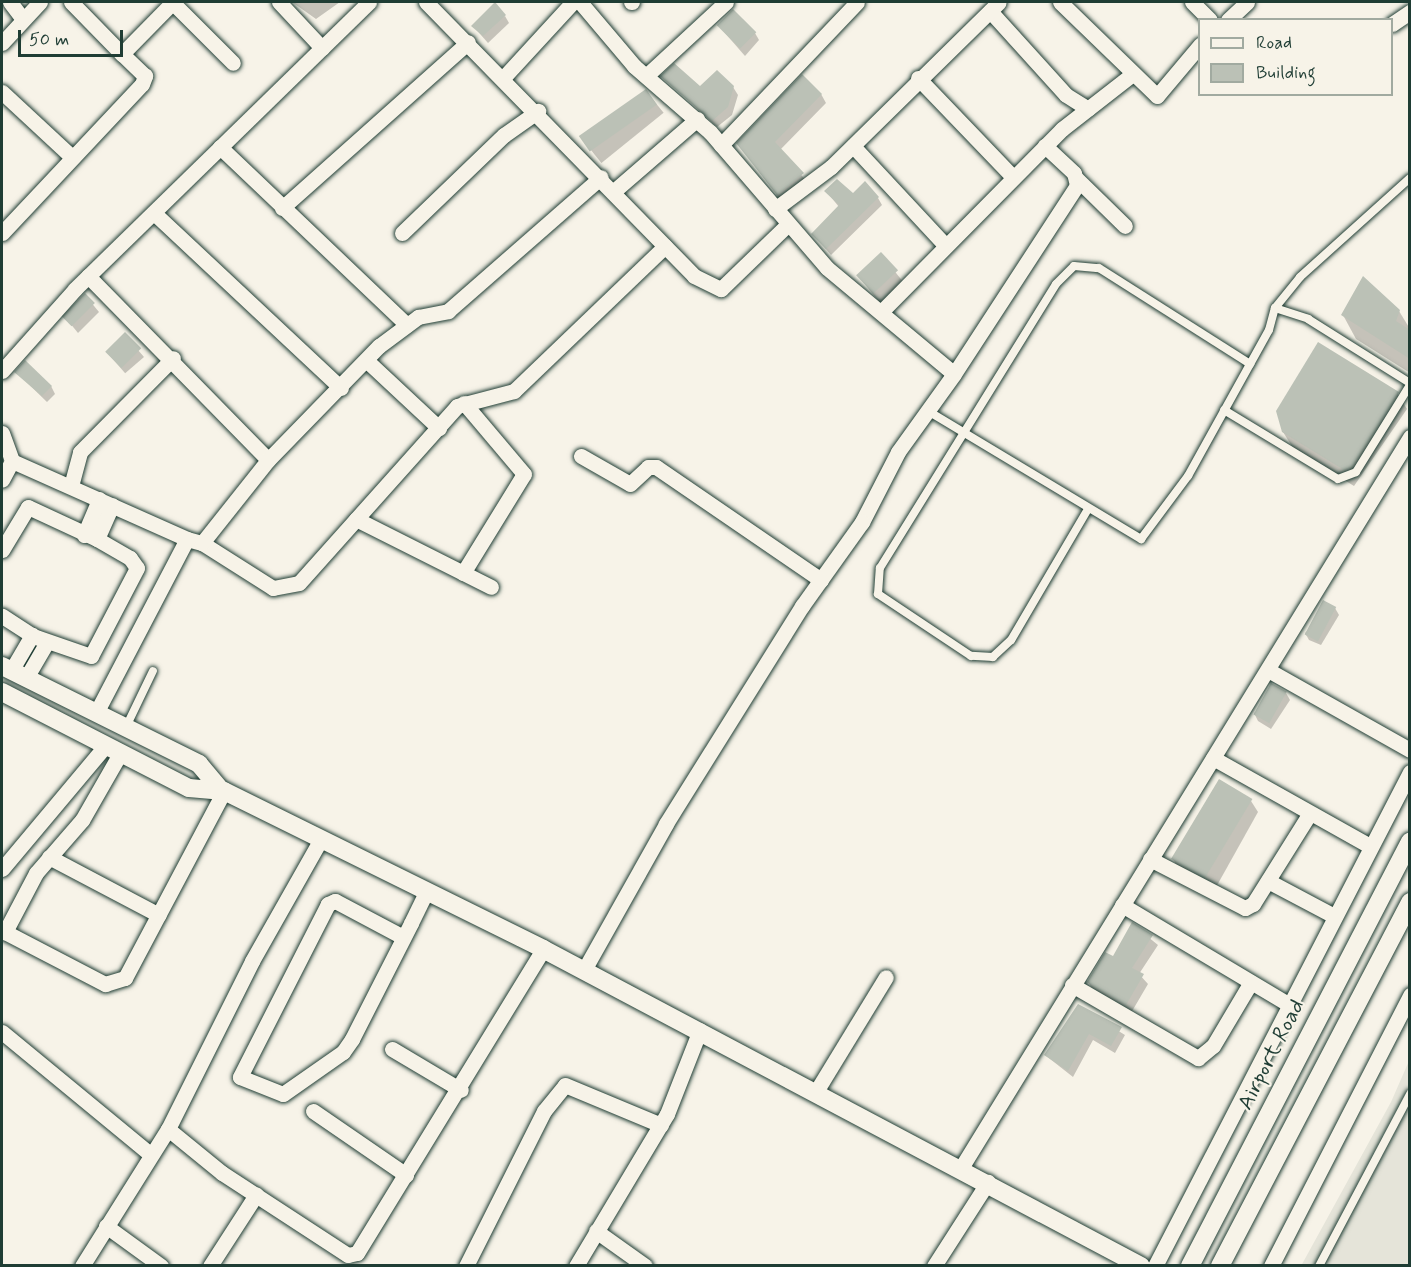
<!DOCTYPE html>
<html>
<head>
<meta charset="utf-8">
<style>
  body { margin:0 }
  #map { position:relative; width:1411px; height:1267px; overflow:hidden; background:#f7f3e8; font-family:Mynerve,sans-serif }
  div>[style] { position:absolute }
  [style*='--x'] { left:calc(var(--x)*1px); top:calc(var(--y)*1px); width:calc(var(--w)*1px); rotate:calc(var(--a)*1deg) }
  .built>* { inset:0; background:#e5e4d9 }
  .shadow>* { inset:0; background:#0003; transform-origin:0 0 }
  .building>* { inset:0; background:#bbc1b6; transform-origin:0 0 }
  .roads { filter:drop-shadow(0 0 2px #1f3d34) drop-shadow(0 0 2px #1f3d34) }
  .service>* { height:8px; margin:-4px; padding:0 4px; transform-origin:4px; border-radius:4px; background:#f7f3e8 }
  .minor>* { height:15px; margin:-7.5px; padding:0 7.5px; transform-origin:7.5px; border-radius:7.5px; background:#f7f3e8 }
  .tertiary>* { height:18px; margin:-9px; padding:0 9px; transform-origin:9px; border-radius:9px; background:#f7f3e8 }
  span { translate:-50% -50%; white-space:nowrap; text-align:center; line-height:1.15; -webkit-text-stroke:4.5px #f7f3e8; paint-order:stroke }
  .street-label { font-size:22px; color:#1f3d34 }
  .frame { position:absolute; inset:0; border:3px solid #1f3d34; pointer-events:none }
  .legend { position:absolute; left:1198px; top:18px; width:195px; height:78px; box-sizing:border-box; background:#f7f3e8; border:2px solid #a1aaa0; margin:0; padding:8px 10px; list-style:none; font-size:18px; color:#1f3d34 }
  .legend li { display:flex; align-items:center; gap:12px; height:30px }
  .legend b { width:30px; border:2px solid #a1aaa0 }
  .scale { position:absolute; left:18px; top:30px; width:105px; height:27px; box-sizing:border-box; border:3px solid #1f3d34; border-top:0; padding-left:8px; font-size:18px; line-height:21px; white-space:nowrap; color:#1f3d34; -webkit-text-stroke:4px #f7f3e8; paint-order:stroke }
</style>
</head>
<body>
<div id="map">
  <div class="built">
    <i style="clip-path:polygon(1409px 1061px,1409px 1265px,1301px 1266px,1391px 1102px)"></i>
  </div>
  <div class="shadow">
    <i style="clip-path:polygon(292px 2px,291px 2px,340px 2px,316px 19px)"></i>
    <i style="clip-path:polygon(505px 16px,509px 23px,488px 43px,473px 26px)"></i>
    <i style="clip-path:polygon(718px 25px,755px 33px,759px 40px,745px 56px)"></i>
    <i style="clip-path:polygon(662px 76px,701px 88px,733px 87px,738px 95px,732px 115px,717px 127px)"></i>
    <i style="left:646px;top:91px;width:28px;height:80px;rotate:51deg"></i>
    <i style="clip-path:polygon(821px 94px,826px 103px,780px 150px,808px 183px,783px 203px,738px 143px)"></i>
    <i style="clip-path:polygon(826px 191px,878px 198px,882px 205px,831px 255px,813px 234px,839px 207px)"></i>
    <i style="clip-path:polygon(881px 254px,904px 283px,882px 306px,858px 275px)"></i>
    <i style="clip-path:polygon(85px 295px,99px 312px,78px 333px,65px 317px)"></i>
    <i style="clip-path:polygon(1399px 311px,1410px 329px,1410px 373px,1356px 339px,1343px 315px)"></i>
    <i style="left:125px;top:335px;width:29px;height:25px;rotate:49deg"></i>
    <i style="clip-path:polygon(16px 372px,51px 386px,55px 394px,47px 402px)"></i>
    <i style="clip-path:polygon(1397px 393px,1407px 409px,1354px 486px,1293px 448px,1283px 432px)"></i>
    <i style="clip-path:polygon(1335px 608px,1339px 615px,1321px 645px,1309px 640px,1305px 633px)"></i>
    <i style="clip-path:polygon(1286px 693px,1290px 700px,1271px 729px,1258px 721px,1254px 713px)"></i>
    <i style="clip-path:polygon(1251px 801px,1258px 812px,1215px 889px,1180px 871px,1173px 859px)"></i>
    <i style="clip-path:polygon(1132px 924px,1158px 945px,1139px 974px,1148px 984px,1131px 1013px,1094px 991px,1088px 982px,1114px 958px)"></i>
    <i style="clip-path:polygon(1078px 1006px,1125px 1035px,1115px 1053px,1093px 1040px,1073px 1077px,1045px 1055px)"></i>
  </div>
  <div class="building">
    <i style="clip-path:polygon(495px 2px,506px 15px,483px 36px,471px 26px)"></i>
    <i style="left:733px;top:9px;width:33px;height:23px;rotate:45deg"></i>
    <i style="clip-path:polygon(674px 63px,700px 86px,717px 70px,734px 86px,728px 107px,712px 121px,660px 76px)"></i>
    <i style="clip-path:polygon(802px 74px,822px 94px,775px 142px,804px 173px,777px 195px,736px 143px)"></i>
    <i style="left:646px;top:89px;width:19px;height:82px;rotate:55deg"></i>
    <i style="clip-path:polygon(837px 179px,853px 193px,865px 181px,879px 197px,826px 249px,811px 234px,839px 205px,824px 191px)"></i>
    <i style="left:881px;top:252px;width:25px;height:34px;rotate:47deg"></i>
    <i style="clip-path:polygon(1363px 276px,1400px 310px,1396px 321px,1410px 330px,1410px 359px,1341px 315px)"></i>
    <i style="left:85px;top:293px;width:14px;height:33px;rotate:45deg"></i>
    <i style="left:125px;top:332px;width:23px;height:28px;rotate:45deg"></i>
    <i style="clip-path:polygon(1318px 342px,1399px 392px,1352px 467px,1344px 470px,1282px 432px,1276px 411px)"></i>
    <i style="clip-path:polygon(25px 360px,52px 386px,42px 396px,14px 372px)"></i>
    <i style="left:1323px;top:600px;width:15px;height:39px;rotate:28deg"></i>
    <i style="left:1271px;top:683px;width:18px;height:36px;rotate:29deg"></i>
    <i style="left:1219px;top:779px;width:39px;height:93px;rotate:31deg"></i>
    <i style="clip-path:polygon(1132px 922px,1153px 935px,1132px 968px,1144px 974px,1126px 1005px,1087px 982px,1105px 952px,1113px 956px)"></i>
    <i style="clip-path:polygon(1078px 1004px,1122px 1027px,1111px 1046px,1089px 1034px,1068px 1071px,1044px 1055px)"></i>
  </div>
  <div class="roads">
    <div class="service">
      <i style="--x:1275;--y:308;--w:40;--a:-51"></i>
      <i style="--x:1300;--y:277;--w:148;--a:-42"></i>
      <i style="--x:1224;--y:410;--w:133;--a:31.2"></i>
      <i style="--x:1338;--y:479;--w:19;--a:-21"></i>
      <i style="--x:1356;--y:472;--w:102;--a:-58.2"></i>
      <i style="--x:928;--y:411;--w:249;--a:31"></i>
      <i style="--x:1141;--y:539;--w:79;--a:-53.3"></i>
      <i style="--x:1188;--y:476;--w:167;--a:-61"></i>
      <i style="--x:1269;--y:330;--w:23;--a:-75"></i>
      <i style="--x:1275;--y:308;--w:35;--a:18"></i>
      <i style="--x:1308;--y:319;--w:120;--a:32.1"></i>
      <i style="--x:1088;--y:509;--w:152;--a:120.4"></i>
      <i style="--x:1011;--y:640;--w:25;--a:137"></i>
      <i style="--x:993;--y:657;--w:22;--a:-177"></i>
      <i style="--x:971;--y:656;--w:112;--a:-146.3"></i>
      <i style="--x:878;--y:594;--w:26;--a:-86"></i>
      <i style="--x:880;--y:568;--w:334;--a:-58.2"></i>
      <i style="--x:1056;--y:284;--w:25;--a:-45"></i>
      <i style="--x:1074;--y:266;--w:25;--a:5"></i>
      <i style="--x:1099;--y:268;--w:179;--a:32.4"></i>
      <i style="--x:126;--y:727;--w:62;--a:-64.3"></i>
      <i style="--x:1319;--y:1266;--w:195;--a:-62.1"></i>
    </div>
    <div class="minor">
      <i style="--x:10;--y:2;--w:21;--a:53"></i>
      <i style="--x:71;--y:2;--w:73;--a:45.6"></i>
      <i style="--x:172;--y:2;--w:86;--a:45"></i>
      <i style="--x:279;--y:2;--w:63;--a:46.9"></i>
      <i style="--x:426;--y:2;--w:383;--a:45.6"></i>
      <i style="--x:694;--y:276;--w:30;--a:26"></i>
      <i style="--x:721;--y:289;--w:93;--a:-44.1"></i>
      <i style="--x:580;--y:2;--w:84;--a:49.8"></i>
      <i style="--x:634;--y:66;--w:101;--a:41"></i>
      <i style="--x:710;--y:132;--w:179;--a:49.3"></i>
      <i style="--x:827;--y:268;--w:165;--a:39.8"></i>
      <i style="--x:954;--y:374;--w:96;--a:125.7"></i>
      <i style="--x:898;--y:452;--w:79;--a:117.2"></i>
      <i style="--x:862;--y:522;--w:103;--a:125.5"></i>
      <i style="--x:802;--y:606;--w:257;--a:122"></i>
      <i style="--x:666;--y:824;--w:167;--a:119.3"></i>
      <i style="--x:631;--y:2;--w:1;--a:0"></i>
      <i style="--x:1060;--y:2;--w:135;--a:44.1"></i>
      <i style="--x:1157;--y:96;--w:67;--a:-49.9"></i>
      <i style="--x:1192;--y:2;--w:25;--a:45"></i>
      <i style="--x:990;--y:11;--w:113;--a:47.9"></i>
      <i style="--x:1066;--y:95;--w:26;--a:32"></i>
      <i style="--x:1228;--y:20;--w:26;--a:-43"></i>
      <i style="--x:1392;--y:24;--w:22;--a:-34"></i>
      <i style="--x:2;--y:43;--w:56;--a:-47.2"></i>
      <i style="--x:646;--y:76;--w:109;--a:-42.8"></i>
      <i style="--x:504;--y:77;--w:102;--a:-47.4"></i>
      <i style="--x:918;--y:78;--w:137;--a:46.2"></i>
      <i style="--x:2;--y:92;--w:96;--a:42.9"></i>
      <i style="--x:721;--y:145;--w:197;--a:-46.4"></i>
      <i style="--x:853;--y:146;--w:134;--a:47.1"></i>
      <i style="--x:220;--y:147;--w:258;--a:43.6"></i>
      <i style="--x:1077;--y:179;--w:67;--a:44.4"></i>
      <i style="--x:614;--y:191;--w:110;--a:-40.9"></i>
      <i style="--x:282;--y:208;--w:249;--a:-41.7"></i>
      <i style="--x:775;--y:209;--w:70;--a:-36.9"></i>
      <i style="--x:831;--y:167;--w:235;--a:-44.5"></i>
      <i style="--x:154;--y:213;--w:256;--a:43.1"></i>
      <i style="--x:2;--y:233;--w:204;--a:-46.8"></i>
      <i style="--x:142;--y:84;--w:9;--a:-69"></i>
      <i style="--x:145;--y:76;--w:32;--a:-136"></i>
      <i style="--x:122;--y:54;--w:73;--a:-45.6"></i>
      <i style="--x:402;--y:233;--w:141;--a:-43.9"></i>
      <i style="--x:504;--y:135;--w:42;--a:-35.2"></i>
      <i style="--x:88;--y:276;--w:257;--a:45.6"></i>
      <i style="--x:881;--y:312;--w:257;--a:-45.3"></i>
      <i style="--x:1062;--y:129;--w:86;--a:-37.9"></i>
      <i style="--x:366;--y:360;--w:100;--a:43"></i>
      <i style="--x:2;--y:371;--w:110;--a:-48.3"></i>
      <i style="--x:75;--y:289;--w:411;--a:-44.3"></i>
      <i style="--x:954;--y:374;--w:225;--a:-56.9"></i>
      <i style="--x:1077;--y:185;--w:12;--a:-104"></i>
      <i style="--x:1074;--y:173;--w:40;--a:-137"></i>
      <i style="--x:2;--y:433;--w:30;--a:70"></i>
      <i style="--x:12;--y:461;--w:21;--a:118"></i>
      <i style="--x:581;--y:456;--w:56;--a:29.7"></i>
      <i style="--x:630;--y:484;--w:25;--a:-43"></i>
      <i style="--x:648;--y:467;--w:8;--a:0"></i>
      <i style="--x:656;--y:467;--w:200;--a:34.4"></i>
      <i style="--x:12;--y:461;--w:192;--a:24"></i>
      <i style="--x:71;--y:486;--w:35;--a:-75"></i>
      <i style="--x:80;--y:452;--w:132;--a:-45.3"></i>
      <i style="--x:356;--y:519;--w:151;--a:26.7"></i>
      <i style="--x:84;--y:535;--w:39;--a:-67"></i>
      <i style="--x:97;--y:539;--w:37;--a:-66"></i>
      <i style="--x:202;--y:543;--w:84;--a:32.4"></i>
      <i style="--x:273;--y:588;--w:26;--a:-11"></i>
      <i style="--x:299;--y:583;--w:237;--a:-48.2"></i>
      <i style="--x:457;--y:406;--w:59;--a:-14.7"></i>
      <i style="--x:514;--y:391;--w:209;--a:-43.8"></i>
      <i style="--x:2;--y:550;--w:50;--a:-58.8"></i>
      <i style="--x:28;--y:507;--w:76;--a:24.9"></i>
      <i style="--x:97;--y:539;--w:38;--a:30"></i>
      <i style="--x:130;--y:558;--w:12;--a:55"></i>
      <i style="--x:137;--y:568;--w:99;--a:117.6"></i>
      <i style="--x:91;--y:656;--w:61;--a:-161"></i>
      <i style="--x:33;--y:636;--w:37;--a:-147"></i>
      <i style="--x:463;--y:573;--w:116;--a:-58.4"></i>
      <i style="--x:524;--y:474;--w:93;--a:-130.2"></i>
      <i style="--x:1268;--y:670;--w:163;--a:29.4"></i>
      <i style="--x:11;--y:671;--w:42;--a:-59.7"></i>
      <i style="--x:26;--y:678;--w:42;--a:-59.7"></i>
      <i style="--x:96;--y:713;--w:196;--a:-62.4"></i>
      <i style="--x:187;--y:539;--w:16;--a:15"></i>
      <i style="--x:202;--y:543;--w:106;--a:-51.5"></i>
      <i style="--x:268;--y:460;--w:159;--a:-45.8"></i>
      <i style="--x:379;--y:346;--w:49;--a:-36.6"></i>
      <i style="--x:418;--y:317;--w:31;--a:-11"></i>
      <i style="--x:448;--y:311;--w:203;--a:-41.2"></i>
      <i style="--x:121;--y:752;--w:78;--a:119.8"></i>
      <i style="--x:82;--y:820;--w:70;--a:131"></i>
      <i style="--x:36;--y:873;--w:67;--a:117.7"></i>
      <i style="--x:5;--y:932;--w:113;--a:27.5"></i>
      <i style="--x:105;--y:984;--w:21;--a:-17"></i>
      <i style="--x:125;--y:978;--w:212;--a:-62.1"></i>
      <i style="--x:1213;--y:758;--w:178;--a:29.3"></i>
      <i style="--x:49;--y:857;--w:124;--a:27.8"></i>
      <i style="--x:1150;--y:859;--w:107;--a:27.3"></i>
      <i style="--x:1245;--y:908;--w:9;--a:-27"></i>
      <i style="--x:1253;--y:904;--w:107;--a:-57.9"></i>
      <i style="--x:2;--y:869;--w:162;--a:-50"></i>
      <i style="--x:1268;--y:881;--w:75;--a:27.9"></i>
      <i style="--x:1122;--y:905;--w:193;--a:30.8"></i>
      <i style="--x:403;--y:937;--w:77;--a:-152.1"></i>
      <i style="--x:335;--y:901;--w:8;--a:157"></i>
      <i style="--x:328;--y:904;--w:194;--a:117"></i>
      <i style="--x:240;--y:1077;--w:46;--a:21.6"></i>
      <i style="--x:283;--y:1094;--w:73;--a:-35"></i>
      <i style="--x:343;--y:1052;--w:16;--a:-55"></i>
      <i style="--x:352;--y:1039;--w:130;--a:-63"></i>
      <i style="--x:411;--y:923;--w:34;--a:-64"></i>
      <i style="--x:1072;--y:985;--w:146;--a:30.1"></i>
      <i style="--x:1198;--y:1058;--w:19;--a:-39"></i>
      <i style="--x:1213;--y:1046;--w:74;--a:-59.3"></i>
      <i style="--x:2;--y:1032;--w:193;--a:39.5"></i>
      <i style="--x:392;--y:1049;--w:80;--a:30.7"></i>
      <i style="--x:817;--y:1090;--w:132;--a:-58.6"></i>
      <i style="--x:313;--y:1111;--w:113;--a:34.5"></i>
      <i style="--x:168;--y:1129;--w:70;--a:39.2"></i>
      <i style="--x:222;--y:1173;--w:150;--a:33.1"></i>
      <i style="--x:348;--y:1255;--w:9;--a:-13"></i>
      <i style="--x:357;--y:1253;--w:356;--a:-58.5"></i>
      <i style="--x:961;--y:1168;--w:858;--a:-58.44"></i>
      <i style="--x:106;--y:1226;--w:68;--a:36"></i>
      <i style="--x:596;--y:1231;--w:60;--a:35.5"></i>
      <i style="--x:82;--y:1266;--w:162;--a:-57.9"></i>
      <i style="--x:168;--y:1129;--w:188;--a:-63.4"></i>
      <i style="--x:252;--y:961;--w:140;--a:-60.5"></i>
      <i style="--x:210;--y:1266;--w:85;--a:-57.1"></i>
      <i style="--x:466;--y:1266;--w:174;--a:-63.3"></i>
      <i style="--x:544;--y:1111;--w:33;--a:-51"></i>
      <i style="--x:565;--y:1085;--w:104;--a:22.6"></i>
      <i style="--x:576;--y:1266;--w:177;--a:-59.1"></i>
      <i style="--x:667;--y:1114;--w:90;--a:-68.6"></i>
      <i style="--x:934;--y:1266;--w:100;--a:-57.3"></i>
      <i style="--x:1155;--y:1266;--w:556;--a:-62.7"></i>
      <i style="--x:1271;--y:1266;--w:305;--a:-62.8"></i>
    </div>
    <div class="tertiary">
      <i style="--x:2;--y:666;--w:220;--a:26.4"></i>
      <i style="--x:199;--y:764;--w:33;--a:50"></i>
      <i style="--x:2;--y:692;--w:210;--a:27.2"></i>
      <i style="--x:189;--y:788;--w:35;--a:5"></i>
      <i style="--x:224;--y:791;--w:356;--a:26.3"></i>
      <i style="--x:543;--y:949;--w:677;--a:27.93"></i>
      <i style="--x:1190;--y:1266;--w:478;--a:-62.6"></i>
      <i style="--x:1220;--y:1266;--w:411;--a:-62.4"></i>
    </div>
  </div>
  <div class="street-label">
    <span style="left:1272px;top:1055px;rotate:-63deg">Airport Road</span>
  </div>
  <div class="frame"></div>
  <ul class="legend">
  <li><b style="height:8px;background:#f7f3e8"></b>Road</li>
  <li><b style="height:16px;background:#bbc1b6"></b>Building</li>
  </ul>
  <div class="scale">50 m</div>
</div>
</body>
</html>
